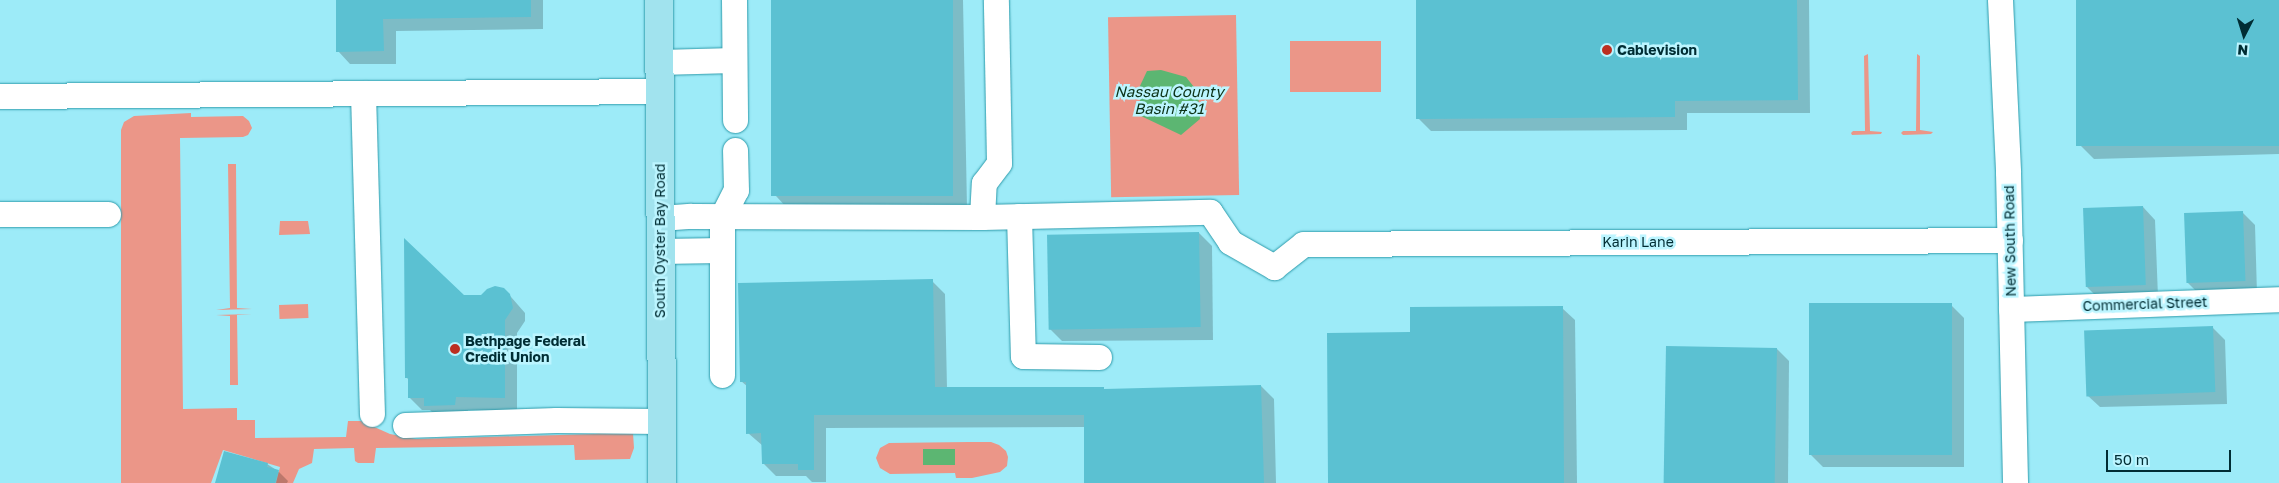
<!DOCTYPE html>
<html>
<head>
<meta charset="utf-8">
<style>
  body { margin:0 }
  #map { position:relative; width:2279px; height:483px; overflow:hidden; background:#9debf8; font-family:"Golos Text",sans-serif }
  div>[style] { position:absolute }
  [style*='--x'] { left:calc(var(--x)*1px); top:calc(var(--y)*1px); width:calc(var(--w)*1px); rotate:calc(var(--a)*1deg) }
  .green>* { inset:0; background:#eb9688; transform-origin:0 0 }
  .water>* { inset:0; background:#5cb672; transform-origin:0 0 }
  .shadow>* { inset:0; background:#0003 }
  .building>* { inset:0; background:#5bc1d2; transform-origin:0 0 }
  .roads { filter:drop-shadow(0 0 1px #2e9bab) drop-shadow(0 0 1px #2e9bab) }
  .minor>* { height:25px; margin:-12.5px; padding:0 12.5px; transform-origin:12.5px; border-radius:12.5px; background:#fff }
  .major>* { height:28px; margin:-14px; padding:0 14px; transform-origin:14px; border-radius:14px; background:#a1e3ee }
  .dots>* { width:14px; height:14px; translate:-50% -50%; box-sizing:border-box; border:2px solid #bcf5ff; border-radius:50% }
  span { translate:-50% -50%; white-space:nowrap; text-align:center; line-height:1.15; -webkit-text-stroke:5px #bcf5ff; paint-order:stroke }
  .poi-label { font-size:14px; color:#002d34; font-weight:700 }
  .left { translate:0 -50%; text-align:left }
  .street-label { font-size:14px; color:#002d34 }
  .water-label { font-size:15px; color:#0c3217; font-style:italic }
  .north { position:absolute; left:2219px; top:10px; width:50px; height:50px; -webkit-text-stroke:4px #bcf5ff; paint-order:stroke; rotate:185deg; font-size:14px; font-weight:700; line-height:20px; text-align:center; color:#002d34 }
  .north::after { content:''; display:block; margin:auto; width:18px; height:22px; background:#002d34; clip-path:polygon(50% 0,100% 100%,50% 72%,0 100%) }
  .scale { position:absolute; left:2106px; top:450px; width:125px; height:22px; box-sizing:border-box; border:2px solid #002d34; border-top:0; padding-left:6px; font-size:15px; line-height:18px; white-space:nowrap; color:#002d34; -webkit-text-stroke:4px #bcf5ff; paint-order:stroke }
</style>
</head>
<body>
<div id="map">
  <div class="green">
    <i style="left:1236px;top:15px;width:180px;height:128px;rotate:89deg"></i>
    <i style="left:1290px;top:41px;width:91px;height:51px"></i>
    <i style="clip-path:polygon(1868px 54px,1870px 131px,1882px 132px,1881px 134px,1852px 135px,1851px 133px,1853px 131px,1865px 131px,1864px 56px)"></i>
    <i style="clip-path:polygon(1917px 54px,1920px 56px,1920px 130px,1933px 132px,1931px 134px,1903px 135px,1901px 133px,1903px 131px,1916px 131px)"></i>
    <i style="clip-path:polygon(191px 113px,191px 117px,243px 116px,249px 121px,252px 128px,248px 135px,243px 137px,180px 138px,183px 409px,237px 408px,237px 420px,255px 420px,255px 438px,346px 437px,348px 421px,361px 421px,390px 434px,416px 439px,594px 434px,613px 430px,633px 433px,634px 448px,630px 459px,575px 460px,574px 445px,376px 448px,374px 463px,358px 463px,355px 461px,354px 448px,314px 449px,312px 463px,299px 469px,293px 483px,276px 483px,280px 467px,223px 450px,211px 483px,121px 483px,121px 130px,124px 122px,134px 116px)"></i>
    <i style="clip-path:polygon(228px 164px,236px 164px,237px 308px,252px 309px,216px 310px,230px 308px)"></i>
    <i style="clip-path:polygon(280px 221px,308px 221px,310px 234px,279px 235px)"></i>
    <i style="left:279px;top:305px;width:29px;height:14px;rotate:-2deg"></i>
    <i style="clip-path:polygon(252px 314px,237px 315px,238px 385px,230px 385px,230px 316px,216px 315px)"></i>
    <i style="clip-path:polygon(968px 442px,991px 442px,999px 445px,1006px 451px,1008px 457px,1007px 466px,1000px 472px,972px 478px,956px 478px,955px 473px,890px 474px,880px 468px,876px 458px,880px 448px,889px 443px)"></i>
  </div>
  <div class="water">
    <i style="clip-path:polygon(1161px 70px,1186px 77px,1198px 92px,1200px 119px,1181px 135px,1141px 116px,1139px 88px,1147px 71px)"></i>
    <i style="left:923px;top:449px;width:32px;height:16px"></i>
  </div>
  <div class="shadow">
    <i style="clip-path:polygon(337px 0,543px 0,543px 29px,396px 31px,396px 64px,350px 64px,338px 51px)"></i>
    <i style="clip-path:polygon(772px 0,963px 0,967px 208px,788px 209px,776px 196px)"></i>
    <i style="clip-path:polygon(1417px 0,1809px 0,1810px 113px,1687px 113px,1687px 130px,1431px 131px,1418px 118px)"></i>
    <i style="clip-path:polygon(2078px 0,2279px 0,2279px 154px,2094px 159px,2081px 146px)"></i>
    <i style="clip-path:polygon(2143px 207px,2155px 220px,2158px 297px,2099px 299px,2087px 287px)"></i>
    <i style="clip-path:polygon(2242px 212px,2255px 225px,2257px 294px,2200px 295px,2187px 282px)"></i>
    <i style="clip-path:polygon(1199px 233px,1212px 246px,1213px 340px,1062px 341px,1049px 328px)"></i>
    <i style="clip-path:polygon(932px 281px,945px 294px,947px 388px,1103px 388px,1105px 390px,1261px 386px,1274px 399px,1276px 483px,1085px 483px,1085px 427px,826px 428px,826px 482px,812px 482px,806px 476px,776px 476px,763px 463px,763px 446px,748px 433px,748px 387px,741px 381px)"></i>
    <i style="clip-path:polygon(504px 289px,525px 313px,525px 321px,517px 333px,517px 410px,468px 410px,468px 417px,438px 418px,430px 410px,422px 410px,409px 397px,409px 380px,407px 378px,463px 296px,481px 296px)"></i>
    <i style="clip-path:polygon(1951px 305px,1964px 318px,1964px 467px,1823px 467px,1810px 454px)"></i>
    <i style="clip-path:polygon(1562px 308px,1575px 320px,1577px 483px,1330px 483px,1411px 333px)"></i>
    <i style="clip-path:polygon(2212px 327px,2225px 340px,2227px 404px,2100px 407px,2087px 395px)"></i>
    <i style="clip-path:polygon(1776px 348px,1789px 361px,1788px 483px,1666px 483px)"></i>
    <i style="clip-path:polygon(267px 464px,278px 471px,288px 481px,287px 483px,217px 483px)"></i>
  </div>
  <div class="building">
    <i style="clip-path:polygon(336px 0,531px 0,531px 17px,383px 19px,384px 51px,336px 52px)"></i>
    <i style="left:771px;top:0;width:182px;height:196px"></i>
    <i style="clip-path:polygon(1416px 0,1797px 0,1798px 100px,1675px 101px,1675px 117px,1416px 119px)"></i>
    <i style="left:2076px;top:0;width:203px;height:146px"></i>
    <i style="left:2143px;top:206px;width:79px;height:60px;rotate:88deg"></i>
    <i style="left:2243px;top:211px;width:70px;height:59px;rotate:88deg"></i>
    <i style="left:1199px;top:232px;width:95px;height:152px;rotate:89deg"></i>
    <i style="clip-path:polygon(404px 238px,464px 295px,481px 295px,487px 289px,495px 286px,504px 288px,510px 294px,513px 308px,505px 320px,505px 398px,456px 397px,455px 405px,424px 406px,424px 398px,408px 398px,408px 378px,405px 378px)"></i>
    <i style="clip-path:polygon(933px 279px,935px 387px,1104px 387px,1104px 389px,1261px 385px,1264px 483px,1084px 483px,1084px 415px,814px 415px,814px 470px,798px 470px,798px 464px,762px 464px,761px 433px,746px 434px,746px 382px,740px 382px,738px 283px)"></i>
    <i style="left:1809px;top:303px;width:143px;height:152px"></i>
    <i style="clip-path:polygon(1563px 306px,1564px 483px,1328px 483px,1327px 333px,1410px 332px,1410px 307px)"></i>
    <i style="left:2213px;top:326px;width:66px;height:129px;rotate:88deg"></i>
    <i style="left:1666px;top:346px;width:111px;height:137px;rotate:1deg"></i>
    <i style="clip-path:polygon(224px 451px,268px 463px,267px 467px,279px 470px,275px 483px,215px 483px)"></i>
  </div>
  <div class="roads">
    <div class="minor">
      <i style="--x:734;--y:0;--w:120;--a:89.5"></i>
      <i style="--x:2000;--y:0;--w:172;--a:87.3"></i>
      <i style="--x:2008;--y:172;--w:311;--a:88.7"></i>
      <i style="--x:659;--y:62;--w:75;--a:-1.5"></i>
      <i style="--x:363;--y:93;--w:321;--a:88.4"></i>
      <i style="--x:0;--y:96;--w:659;--a:-0.43"></i>
      <i style="--x:0;--y:214;--w:108;--a:0"></i>
      <i style="--x:1019;--y:216;--w:140;--a:88.4"></i>
      <i style="--x:1023;--y:356;--w:76;--a:0.8"></i>
      <i style="--x:982;--y:217;--w:34;--a:-87"></i>
      <i style="--x:984;--y:183;--w:25;--a:-53"></i>
      <i style="--x:999;--y:163;--w:163;--a:-91.1"></i>
      <i style="--x:660;--y:218;--w:31;--a:-4"></i>
      <i style="--x:691;--y:216;--w:291;--a:0.2"></i>
      <i style="--x:982;--y:217;--w:228;--a:-1.3"></i>
      <i style="--x:1210;--y:212;--w:36;--a:56"></i>
      <i style="--x:1230;--y:242;--w:51;--a:29.6"></i>
      <i style="--x:1274;--y:267;--w:37;--a:-38"></i>
      <i style="--x:1303;--y:244;--w:707;--a:-0.32"></i>
      <i style="--x:660;--y:251;--w:62;--a:-0.9"></i>
      <i style="--x:2011;--y:309;--w:268;--a:-2.1"></i>
      <i style="--x:722;--y:375;--w:158;--a:-90"></i>
      <i style="--x:722;--y:217;--w:30;--a:-63"></i>
      <i style="--x:736;--y:190;--w:40;--a:-91.4"></i>
      <i style="--x:405;--y:425;--w:151;--a:-1.9"></i>
      <i style="--x:556;--y:420;--w:105;--a:0.5"></i>
    </div>
    <div class="major">
      <i style="--x:659;--y:0;--w:483;--a:89.6"></i>
    </div>
  </div>
  <div class="dots">
    <i style="left:1607px;top:50px;background:#bc2f21"></i>
    <i style="left:455px;top:349px;background:#bc2f21"></i>
  </div>
  <div class="poi-label">
    <span class="left" style="left:1617px;top:50px">Cablevision</span>
    <span class="left" style="left:465px;top:349px">Bethpage Federal<br>Credit Union</span>
  </div>
  <div class="street-label">
    <span style="left:660px;top:241px;rotate:-90deg">South Oyster Bay Road</span>
    <span style="left:2010px;top:241px;rotate:-91deg">New South Road</span>
    <span style="left:1638px;top:242px">Karin Lane</span>
    <span style="left:2145px;top:304px;rotate:-2deg">Commercial Street</span>
  </div>
  <div class="water-label">
    <span style="left:1169px;top:100px">Nassau County<br>Basin #31</span>
  </div>
  <div class="north">N</div>
  <div class="scale">50 m</div>
</div>
</body>
</html>
